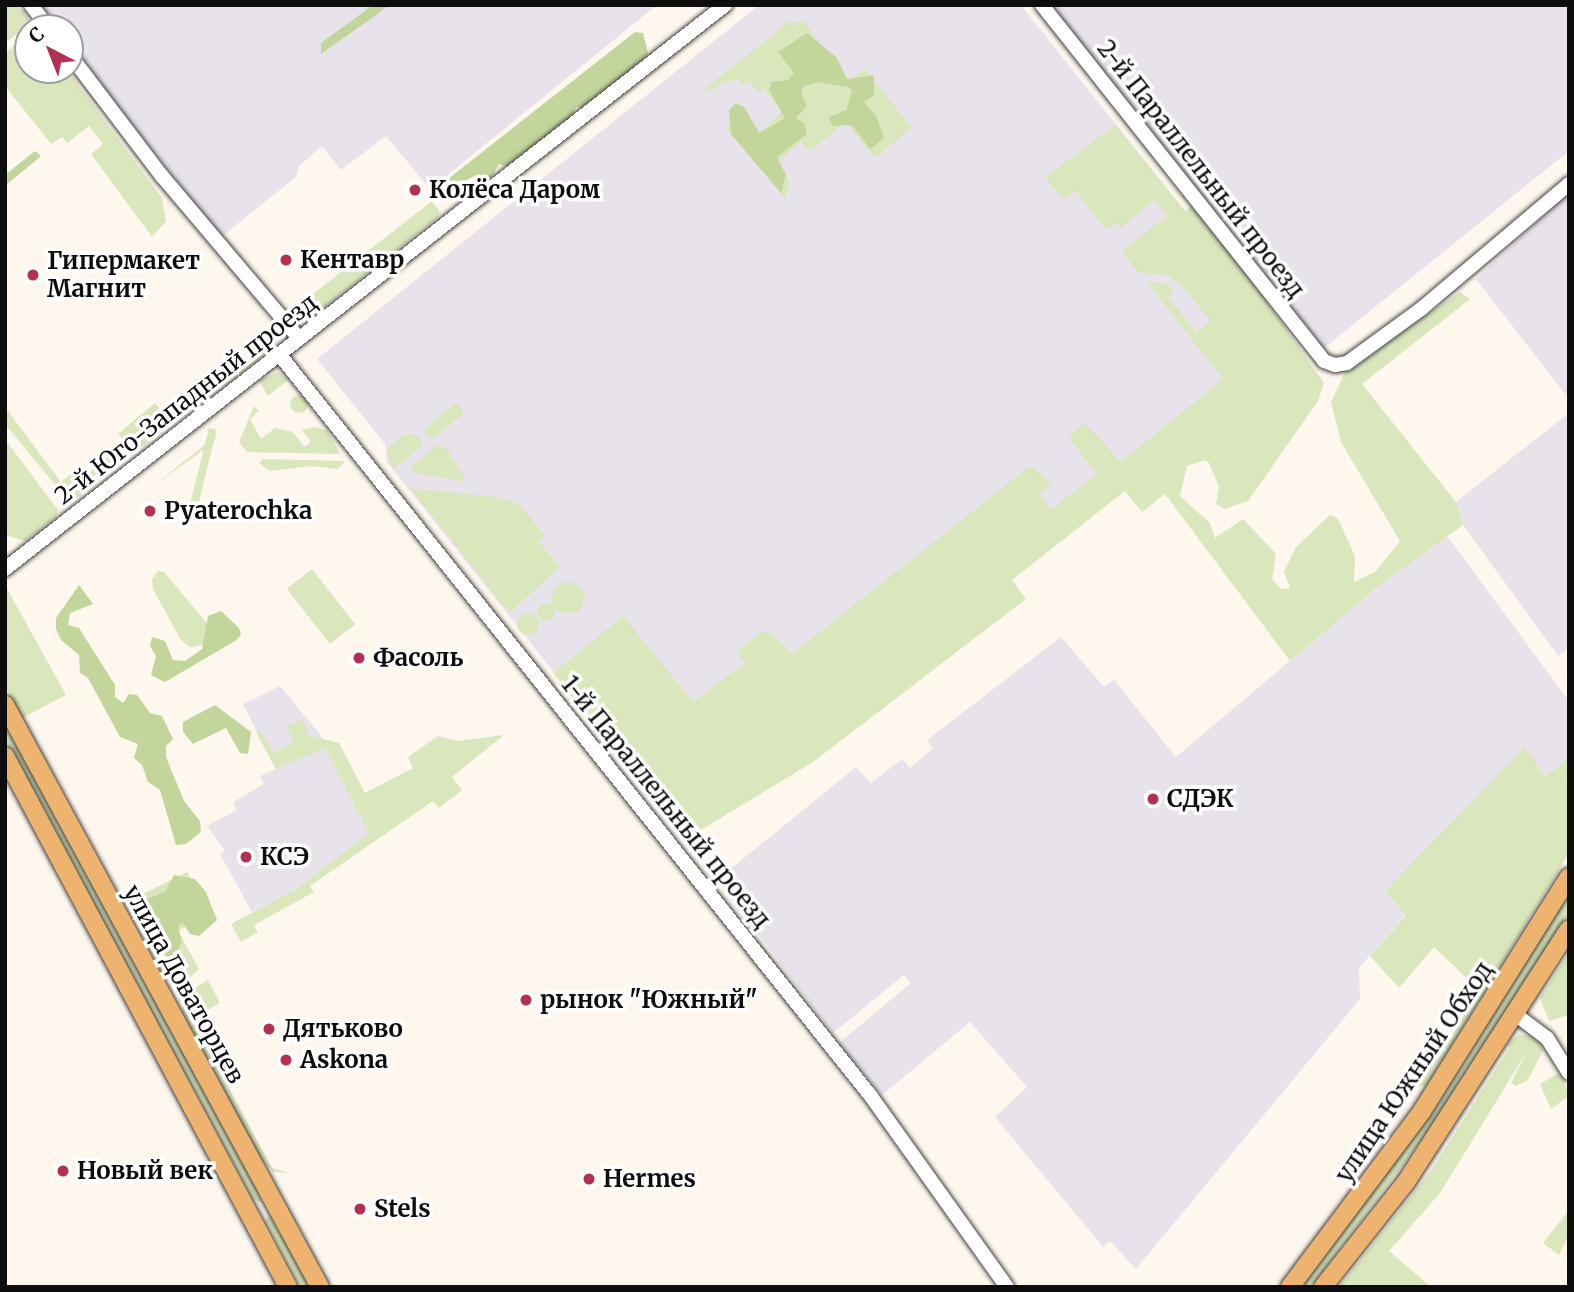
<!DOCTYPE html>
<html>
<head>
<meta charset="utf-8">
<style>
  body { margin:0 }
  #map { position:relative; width:1574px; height:1292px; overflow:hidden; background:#fef7ee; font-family:Merriweather,serif }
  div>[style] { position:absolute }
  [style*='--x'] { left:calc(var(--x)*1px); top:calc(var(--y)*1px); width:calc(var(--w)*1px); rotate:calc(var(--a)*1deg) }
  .industrial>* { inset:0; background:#e8e2eb }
  .green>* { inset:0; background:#dae6bb; transform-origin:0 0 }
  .round { border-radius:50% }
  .forest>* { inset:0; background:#c2d59b }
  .roads { filter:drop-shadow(0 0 2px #404040) drop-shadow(0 0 2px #404040) }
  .minor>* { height:14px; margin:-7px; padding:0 7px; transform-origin:7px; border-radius:7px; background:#fff }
  .major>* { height:18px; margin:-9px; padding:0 9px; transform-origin:9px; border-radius:9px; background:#eeb36e }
  .dots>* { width:19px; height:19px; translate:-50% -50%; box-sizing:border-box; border:4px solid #fff; border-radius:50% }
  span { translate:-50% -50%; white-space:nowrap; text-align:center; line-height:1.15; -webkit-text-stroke:7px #fff; paint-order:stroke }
  .street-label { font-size:24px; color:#0d0d0d }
  .poi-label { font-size:24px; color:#0d0d0d; font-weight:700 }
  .left { translate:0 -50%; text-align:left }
  .frame { position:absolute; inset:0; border:7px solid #0d0d0d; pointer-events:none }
  .north { position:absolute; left:14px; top:14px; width:70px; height:70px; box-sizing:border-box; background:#fff; border:2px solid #9e9e9e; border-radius:50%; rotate:318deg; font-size:19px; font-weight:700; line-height:28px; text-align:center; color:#0d0d0d }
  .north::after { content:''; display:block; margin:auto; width:24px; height:32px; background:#b33052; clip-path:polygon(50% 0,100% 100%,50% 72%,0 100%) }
</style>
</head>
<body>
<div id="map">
  <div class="industrial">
    <i style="clip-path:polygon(38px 5px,657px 5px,430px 189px,386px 136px,341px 170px,322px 146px,299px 166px,296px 177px,221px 237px,70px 47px,70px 28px,56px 28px)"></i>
    <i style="clip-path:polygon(759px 5px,1021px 5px,1297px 352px,683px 835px,387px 462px,385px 444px,317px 359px)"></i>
    <i style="clip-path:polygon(1049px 5px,1569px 5px,1569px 151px,1324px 348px)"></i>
    <i style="clip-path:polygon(1569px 193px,1569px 399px,1476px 279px)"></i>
    <i style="clip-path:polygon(1569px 413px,1569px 648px,1558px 656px,1463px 525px,1456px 502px)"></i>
    <i style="clip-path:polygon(1447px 536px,1569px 701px,1569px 760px,1545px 776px,1525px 748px,1385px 891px,1406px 914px,1359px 968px,1360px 999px,1136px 1269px,1110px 1241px,1103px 1247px,995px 1117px,1027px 1087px,970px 1022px,882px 1095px,839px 1043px,911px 983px,904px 975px,833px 1033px,717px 880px,856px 767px,871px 783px,902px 759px,910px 768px,933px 748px,927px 740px,1061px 637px,1104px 687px,1114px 680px,1176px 757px,1380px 585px)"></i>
    <i style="clip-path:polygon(280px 686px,319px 733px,370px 833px,296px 889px,252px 912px,220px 854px,225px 851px,207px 826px,237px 810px,233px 802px,264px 784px,260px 776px,276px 769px,243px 704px)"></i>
  </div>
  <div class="green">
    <i style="clip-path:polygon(5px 5px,18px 5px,32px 23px,5px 43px)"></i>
    <i style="clip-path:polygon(789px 22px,804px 22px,849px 82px,864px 69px,912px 127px,875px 158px,846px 122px,810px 151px,801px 142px,778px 161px,790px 184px,785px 198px,726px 128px,744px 113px,760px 132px,782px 112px,764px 88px,759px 92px,748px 81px,742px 85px,738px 79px,724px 82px,708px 92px,705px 88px)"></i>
    <i style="clip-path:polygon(28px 35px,28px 70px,67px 70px,162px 198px,166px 221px,152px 237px,91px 154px,103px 144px,89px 126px,67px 143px,62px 137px,51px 144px,5px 86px,5px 53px)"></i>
    <i style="clip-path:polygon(1116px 125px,1185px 211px,1193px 204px,1231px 251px,1324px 383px,1318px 401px,1248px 501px,1224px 509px,1216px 504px,1219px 487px,1209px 463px,1205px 460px,1187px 466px,1180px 496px,1210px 523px,1215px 538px,1243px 519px,1276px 554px,1272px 579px,1281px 589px,1290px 588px,1284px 572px,1296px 547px,1330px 515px,1338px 519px,1355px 556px,1354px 582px,1375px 572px,1400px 541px,1341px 442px,1331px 402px,1346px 370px,1460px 292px,1470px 299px,1362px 384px,1456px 502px,1463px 525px,1380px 585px,1290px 661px,1165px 494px,1142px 512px,1125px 491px,1012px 580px,1026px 599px,813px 762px,686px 839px,553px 673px,623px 616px,693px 702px,745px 663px,737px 652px,760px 632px,771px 633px,792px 654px,1030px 466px,1052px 484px,1039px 494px,1051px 509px,1097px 474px,1068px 437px,1085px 423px,1121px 462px,1223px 379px,1146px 281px,1166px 284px,1174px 291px,1168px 297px,1196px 332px,1211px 321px,1181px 285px,1167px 275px,1138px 272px,1122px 251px,1167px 216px,1155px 200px,1120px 228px,1115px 222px,1106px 230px,1075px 190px,1063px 199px,1045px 177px)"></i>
    <i style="clip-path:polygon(432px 201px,440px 212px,438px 217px,307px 321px,286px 315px)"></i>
    <i style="clip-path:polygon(271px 341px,274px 346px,268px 352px,206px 400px,204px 393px)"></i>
    <i style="clip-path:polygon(278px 372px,288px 380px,268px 396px,259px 381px)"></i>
    <i class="round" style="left:290px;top:395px;width:18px;height:18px"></i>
    <i style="clip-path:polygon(155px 403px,166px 415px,165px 428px,135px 452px,118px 434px)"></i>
    <i style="left:456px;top:403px;width:13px;height:42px;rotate:51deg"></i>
    <i style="clip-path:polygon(254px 406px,259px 411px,250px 419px,261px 439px,275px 428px,293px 432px,304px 447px,311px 442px,302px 430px,315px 427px,328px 431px,340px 454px,247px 452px,239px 442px)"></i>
    <i style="clip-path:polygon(5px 407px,61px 482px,79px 467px,86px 475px,121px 446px,129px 457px,77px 498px,67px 499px,5px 424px)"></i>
    <i style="left:209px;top:428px;width:8px;height:88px;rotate:14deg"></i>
    <i style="clip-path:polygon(405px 434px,417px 435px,423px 445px,393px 469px,387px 449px)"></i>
    <i style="clip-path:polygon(217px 435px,213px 443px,152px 487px)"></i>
    <i style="clip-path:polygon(5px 439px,58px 510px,56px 517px,25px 541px,5px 535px)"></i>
    <i style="clip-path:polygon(438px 445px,447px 449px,467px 482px,415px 473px,411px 467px)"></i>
    <i style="clip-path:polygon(263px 459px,345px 461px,338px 469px,311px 466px,270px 471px,259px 463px)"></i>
    <i style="clip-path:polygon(410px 488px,494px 497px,519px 504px,545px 536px,539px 542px,560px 567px,509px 613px)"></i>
    <i style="left:312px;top:569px;width:70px;height:32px;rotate:52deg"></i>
    <i style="clip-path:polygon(158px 571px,164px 572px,210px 627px,208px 644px,190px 647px,181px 640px,153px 589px,152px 579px)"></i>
    <i class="round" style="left:552px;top:582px;width:32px;height:32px"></i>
    <i style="clip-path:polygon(5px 585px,66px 695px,22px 718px,5px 686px)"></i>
    <i class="round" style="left:537px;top:603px;width:18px;height:18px"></i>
    <i class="round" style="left:517px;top:613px;width:22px;height:22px"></i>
    <i style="clip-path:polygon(303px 719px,308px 735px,339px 743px,365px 793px,413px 768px,408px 757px,438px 736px,458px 741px,504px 735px,452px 777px,462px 790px,439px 808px,433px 801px,310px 886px,314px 892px,254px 925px,258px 932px,241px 942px,231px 924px,296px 889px,369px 833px,325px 748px,276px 769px,256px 732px,260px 730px,274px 753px,294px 741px,286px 727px)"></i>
    <i style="clip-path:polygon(5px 721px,263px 1198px,261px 1202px,254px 1200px,5px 740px)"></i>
    <i style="clip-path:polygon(1525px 747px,1545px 776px,1569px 760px,1569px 853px,1427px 1085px,1413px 1088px,1412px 1068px,1440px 1056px,1483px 983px,1472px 983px,1434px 947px,1399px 988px,1370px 956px,1406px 915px,1385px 891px)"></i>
    <i style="clip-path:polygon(187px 872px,210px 914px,178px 931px,199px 969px,188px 979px,171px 982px,162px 975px,130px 909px,139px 896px)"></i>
    <i style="clip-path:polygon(1569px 893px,1569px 912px,1434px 1123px,1311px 1287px,1299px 1287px,1427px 1118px)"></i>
    <i style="clip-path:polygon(1569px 952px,1569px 1015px,1549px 1021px,1540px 998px)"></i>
    <i style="clip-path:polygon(208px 980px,220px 1003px,192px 1019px,272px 1168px,290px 1173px,273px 1172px,261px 1159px,182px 1014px,183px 995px)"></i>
    <i style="clip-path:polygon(1519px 1034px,1536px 1037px,1543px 1050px,1528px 1080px,1516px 1086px,1511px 1083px,1529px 1048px,1440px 1193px,1389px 1251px,1431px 1287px,1339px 1287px,1430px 1172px,1510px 1047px,1507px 1045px)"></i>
    <i style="clip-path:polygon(1557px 1074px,1563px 1077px,1569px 1096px,1551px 1109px,1540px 1084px)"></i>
    <i style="clip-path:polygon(1569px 1210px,1569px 1235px,1559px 1255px,1543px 1243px)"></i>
    <i style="clip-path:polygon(269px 1216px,274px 1219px,311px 1287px,301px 1287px,265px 1220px)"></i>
  </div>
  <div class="forest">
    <i style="clip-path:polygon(373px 5px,390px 5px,321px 54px,321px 43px)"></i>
    <i style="clip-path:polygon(635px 32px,643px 33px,648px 53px,642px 63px,585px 108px,576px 107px,570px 118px,517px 158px,507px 166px,499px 164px,489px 181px,474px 176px,437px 197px,434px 190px)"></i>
    <i style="clip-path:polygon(807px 33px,837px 58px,847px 79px,874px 75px,874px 95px,864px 102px,876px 116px,884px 138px,870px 149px,852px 125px,833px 126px,829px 117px,846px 110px,852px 92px,849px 87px,817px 82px,804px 86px,801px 93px,807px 106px,796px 118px,804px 123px,807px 134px,777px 157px,786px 175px,781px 193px,731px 134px,729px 110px,736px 103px,744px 107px,759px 133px,785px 118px,769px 90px,772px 82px,788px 80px,794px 73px,778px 52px)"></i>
    <i style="clip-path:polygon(35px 151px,41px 156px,5px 186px,5px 175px)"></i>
    <i style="clip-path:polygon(79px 585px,93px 604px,70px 613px,68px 625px,79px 628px,115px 685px,115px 697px,123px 703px,129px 694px,137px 695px,150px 713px,162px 716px,173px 739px,166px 746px,166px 757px,184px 801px,200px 821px,201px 832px,186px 844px,176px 845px,160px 790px,148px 782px,142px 765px,134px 758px,138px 744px,120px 737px,88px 678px,80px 673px,79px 655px,61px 640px,56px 629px,56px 618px)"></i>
    <i style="clip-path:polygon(221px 611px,239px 628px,241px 635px,235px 641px,165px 682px,151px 675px,156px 656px,150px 646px,152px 637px,165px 641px,173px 660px,185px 661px,202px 649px,208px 616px)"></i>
    <i style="clip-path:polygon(215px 705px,251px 732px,248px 754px,240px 753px,226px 728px,193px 744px,183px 732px,183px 722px)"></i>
    <i style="clip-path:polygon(174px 875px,195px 879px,206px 892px,217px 920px,199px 936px,190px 934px,183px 923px,178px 926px,182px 942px,176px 955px,169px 957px,149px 942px,148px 924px,138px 909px,142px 901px,165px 892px)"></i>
  </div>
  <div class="roads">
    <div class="minor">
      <i style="--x:31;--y:5;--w:29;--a:52"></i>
      <i style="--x:1042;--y:5;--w:454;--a:51.6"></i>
      <i style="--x:1324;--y:361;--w:12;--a:20"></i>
      <i style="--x:1335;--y:365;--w:12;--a:-9"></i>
      <i style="--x:1347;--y:363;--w:92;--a:-36.1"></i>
      <i style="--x:1421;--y:309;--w:194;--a:-40.2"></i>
      <i style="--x:70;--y:55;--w:152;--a:52.8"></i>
      <i style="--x:162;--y:176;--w:212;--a:49.8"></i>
      <i style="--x:279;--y:354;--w:948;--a:51.43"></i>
      <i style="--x:870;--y:1095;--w:236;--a:54.5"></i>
      <i style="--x:5;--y:569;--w:915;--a:-38.07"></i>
      <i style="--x:1515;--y:1014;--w:40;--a:37"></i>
      <i style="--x:1547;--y:1038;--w:41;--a:57.8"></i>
    </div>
    <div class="major">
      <i style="--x:5;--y:705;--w:662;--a:61.58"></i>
      <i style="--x:5;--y:756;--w:602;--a:61.94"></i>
      <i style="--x:1290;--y:1287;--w:220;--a:-53.1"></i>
      <i style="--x:1422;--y:1111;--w:276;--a:-57.9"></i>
      <i style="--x:1323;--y:1287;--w:134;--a:-51.7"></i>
      <i style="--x:1406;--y:1182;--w:301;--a:-57.2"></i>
    </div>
  </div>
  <div class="dots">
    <i style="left:415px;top:190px;background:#b33052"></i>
    <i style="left:286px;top:260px;background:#b33052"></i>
    <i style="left:33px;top:275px;background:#b33052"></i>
    <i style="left:150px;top:511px;background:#b33052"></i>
    <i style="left:359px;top:658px;background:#b33052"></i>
    <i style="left:1153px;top:799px;background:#b33052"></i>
    <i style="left:246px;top:857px;background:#b33052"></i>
    <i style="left:526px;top:1000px;background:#b33052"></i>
    <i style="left:269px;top:1029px;background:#b33052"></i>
    <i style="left:286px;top:1060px;background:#b33052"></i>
    <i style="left:63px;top:1171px;background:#b33052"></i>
    <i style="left:589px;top:1179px;background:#b33052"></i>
    <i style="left:360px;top:1209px;background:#b33052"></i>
  </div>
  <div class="street-label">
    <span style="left:1201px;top:169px;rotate:52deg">2-й Параллельный проезд</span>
    <span style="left:186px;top:399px;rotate:-38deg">2-й Юго-Западный проезд</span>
    <span style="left:666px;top:802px;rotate:51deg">1-й Параллельный проезд</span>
    <span style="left:184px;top:984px;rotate:61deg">улица Доваторцев</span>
    <span style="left:1414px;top:1072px;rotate:-56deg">улица Южный Обход</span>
  </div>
  <div class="poi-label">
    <span class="left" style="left:429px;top:190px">Колёса Даром</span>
    <span class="left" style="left:300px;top:260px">Кентавр</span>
    <span class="left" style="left:47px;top:275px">Гипермакет<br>Магнит</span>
    <span class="left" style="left:164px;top:511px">Pyaterochka</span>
    <span class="left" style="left:373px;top:658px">Фасоль</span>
    <span class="left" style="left:1167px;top:799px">СДЭК</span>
    <span class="left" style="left:260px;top:857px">КСЭ</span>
    <span class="left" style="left:540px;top:1000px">рынок "Южный"</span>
    <span class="left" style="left:283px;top:1029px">Дятьково</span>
    <span class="left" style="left:300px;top:1060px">Askona</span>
    <span class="left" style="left:77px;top:1171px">Новый век</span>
    <span class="left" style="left:603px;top:1179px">Hermes</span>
    <span class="left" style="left:374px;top:1209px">Stels</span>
  </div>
  <div class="frame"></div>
  <div class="north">С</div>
</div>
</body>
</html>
